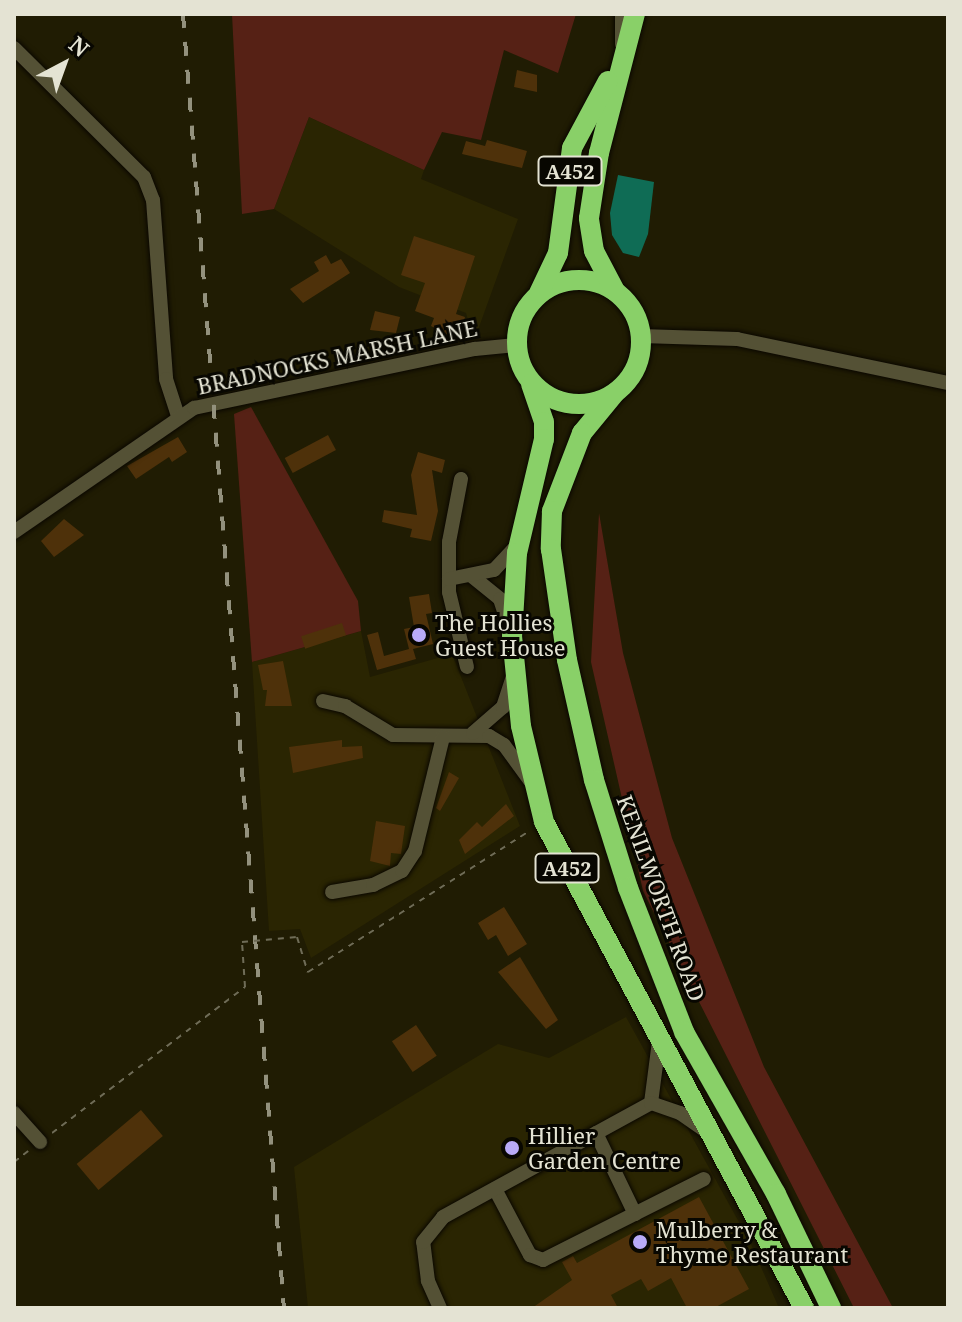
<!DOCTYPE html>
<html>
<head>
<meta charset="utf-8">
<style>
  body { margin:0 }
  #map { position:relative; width:962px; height:1322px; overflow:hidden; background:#201c03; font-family:"Noto Serif",serif }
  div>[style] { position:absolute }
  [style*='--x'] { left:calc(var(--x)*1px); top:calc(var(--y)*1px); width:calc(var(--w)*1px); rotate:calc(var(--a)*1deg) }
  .built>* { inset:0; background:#2a2502 }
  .green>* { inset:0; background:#562115 }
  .water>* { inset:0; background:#0f6c55 }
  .building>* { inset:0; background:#4e310a; transform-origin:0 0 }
  .path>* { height:2px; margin-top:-1px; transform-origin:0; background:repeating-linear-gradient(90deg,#6f6c57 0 6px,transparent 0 12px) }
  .roads { filter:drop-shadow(0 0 2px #0a0700) drop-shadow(0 0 2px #0a0700) }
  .minor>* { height:14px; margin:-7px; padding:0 7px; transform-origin:7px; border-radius:7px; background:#545135 }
  .highway>* { height:20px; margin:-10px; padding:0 10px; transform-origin:10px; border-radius:10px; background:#89d068 }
  .highway>.ring { margin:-10px; padding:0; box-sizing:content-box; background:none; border:20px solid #89d068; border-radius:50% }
  .rail>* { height:4px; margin-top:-2px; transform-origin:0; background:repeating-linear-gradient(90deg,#93917d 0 14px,transparent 0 28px) }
  .path-bridge>* { height:2px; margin-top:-1px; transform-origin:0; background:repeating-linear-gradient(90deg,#6f6c57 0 6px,transparent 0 12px) }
  .dots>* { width:22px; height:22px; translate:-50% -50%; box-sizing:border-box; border:4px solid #080701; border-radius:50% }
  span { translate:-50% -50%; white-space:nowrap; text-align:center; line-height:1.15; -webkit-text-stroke:6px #080701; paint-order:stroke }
  .shield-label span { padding:2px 6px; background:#080701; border:2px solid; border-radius:6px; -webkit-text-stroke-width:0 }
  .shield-label { font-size:20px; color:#e4e3d3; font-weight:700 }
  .street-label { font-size:22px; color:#e4e3d3 }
  .poi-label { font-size:22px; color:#e4e3d3 }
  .left { translate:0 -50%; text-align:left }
  .frame { position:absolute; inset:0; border:16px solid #e4e3d3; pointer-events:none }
  .north { position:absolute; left:24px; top:24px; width:80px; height:80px; -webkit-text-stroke:6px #080701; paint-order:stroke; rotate:41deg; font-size:22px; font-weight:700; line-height:32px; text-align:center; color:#e4e3d3 }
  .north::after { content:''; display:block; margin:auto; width:28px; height:36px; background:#e4e3d3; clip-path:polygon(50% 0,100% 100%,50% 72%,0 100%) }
</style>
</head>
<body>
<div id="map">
  <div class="built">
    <i style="clip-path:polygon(309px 117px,424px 170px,421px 179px,518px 219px,474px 341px,466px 313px,399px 287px,274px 209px)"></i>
    <i style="clip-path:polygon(361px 631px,370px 677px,452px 654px,520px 826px,311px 958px,300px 929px,269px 931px,252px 662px)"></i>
    <i style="clip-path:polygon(626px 1017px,750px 1242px,779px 1308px,308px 1308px,294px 1167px,498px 1044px,549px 1058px)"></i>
  </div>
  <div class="green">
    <i style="clip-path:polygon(232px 14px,576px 14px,558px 73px,504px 50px,481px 140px,442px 132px,424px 170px,309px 117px,274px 209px,242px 214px)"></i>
    <i style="clip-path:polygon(251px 407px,358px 601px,361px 631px,252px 662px,234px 414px)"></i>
    <i style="clip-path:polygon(599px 513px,623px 653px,672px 838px,764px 1067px,893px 1308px,854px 1308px,643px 891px,591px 662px)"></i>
  </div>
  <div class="water">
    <i style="clip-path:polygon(618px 175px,654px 182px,648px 234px,639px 257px,623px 253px,612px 235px,610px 213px)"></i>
  </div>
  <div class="building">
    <i style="clip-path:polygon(517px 70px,537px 75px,537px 92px,514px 87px)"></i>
    <i style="clip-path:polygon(487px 140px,527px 151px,522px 168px,462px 154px,466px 141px,485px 146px)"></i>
    <i style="clip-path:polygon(414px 236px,475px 256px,456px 314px,465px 317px,458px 340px,431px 326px,434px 318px,415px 311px,425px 283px,401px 275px)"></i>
    <i style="clip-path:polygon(326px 255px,331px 264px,341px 259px,350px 273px,303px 303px,290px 289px,319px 271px,314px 262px)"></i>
    <i style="clip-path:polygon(375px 311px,400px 317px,396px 333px,370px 330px)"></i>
    <i style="left:328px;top:435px;width:17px;height:49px;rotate:62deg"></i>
    <i style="clip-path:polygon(178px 437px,187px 452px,172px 462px,169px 457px,136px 479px,127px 466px)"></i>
    <i style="clip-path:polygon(418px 452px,445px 460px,442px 473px,432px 470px,438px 511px,431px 541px,410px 537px,412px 529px,382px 522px,384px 510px,417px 515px,411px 475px)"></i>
    <i style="clip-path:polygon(64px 519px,84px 535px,54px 557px,41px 541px)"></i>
    <i style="clip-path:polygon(429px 594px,432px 613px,426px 614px,433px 644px,413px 649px,416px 659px,377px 670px,367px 635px,378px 632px,384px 656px,409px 649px,404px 629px,414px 627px,409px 597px)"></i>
    <i style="left:342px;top:623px;width:13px;height:43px;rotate:72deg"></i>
    <i style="clip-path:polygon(283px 661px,292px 706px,265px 706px,267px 690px,263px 690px,258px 665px)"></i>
    <i style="clip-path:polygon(342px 740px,342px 747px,362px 746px,363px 758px,293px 773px,289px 747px)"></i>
    <i style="clip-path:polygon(449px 772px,459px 778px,440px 811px,436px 808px)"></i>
    <i style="clip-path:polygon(506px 804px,514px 816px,465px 854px,459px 840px,477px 822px,482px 827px)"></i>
    <i style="clip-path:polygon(376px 821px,405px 826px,401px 854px,391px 853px,390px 866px,370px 861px)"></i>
    <i style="clip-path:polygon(504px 907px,527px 944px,508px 956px,496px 935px,488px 940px,478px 923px)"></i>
    <i style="clip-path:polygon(520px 957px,558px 1020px,546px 1029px,498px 972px)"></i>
    <i style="left:416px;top:1025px;width:37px;height:29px;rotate:56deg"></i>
    <i style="left:141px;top:1110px;width:34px;height:84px;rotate:50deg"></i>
    <i style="clip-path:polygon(699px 1197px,749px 1289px,714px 1308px,687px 1308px,671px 1278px,648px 1291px,641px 1279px,611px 1295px,618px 1308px,532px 1308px,572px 1280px,562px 1262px,573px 1256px,577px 1263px)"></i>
  </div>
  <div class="path">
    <i style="--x:297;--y:937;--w:37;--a:73"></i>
    <i style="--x:308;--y:972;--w:262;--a:-32.5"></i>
    <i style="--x:52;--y:1133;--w:242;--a:-37.1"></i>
    <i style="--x:245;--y:987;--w:45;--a:-93.8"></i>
    <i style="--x:14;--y:1162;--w:18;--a:-38"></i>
  </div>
  <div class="roads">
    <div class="minor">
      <i style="--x:622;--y:44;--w:30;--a:-90"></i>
      <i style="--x:14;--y:48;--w:183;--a:44.8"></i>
      <i style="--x:144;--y:177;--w:25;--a:69"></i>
      <i style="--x:153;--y:200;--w:179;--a:85.8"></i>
      <i style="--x:166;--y:379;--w:40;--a:72"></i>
      <i style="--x:641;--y:336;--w:96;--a:1.8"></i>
      <i style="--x:737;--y:339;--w:216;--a:11.8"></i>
      <i style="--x:461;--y:479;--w:64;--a:100.8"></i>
      <i style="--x:449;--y:542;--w:50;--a:90"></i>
      <i style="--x:449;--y:592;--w:77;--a:76.5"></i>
      <i style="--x:14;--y:532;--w:219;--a:-34.6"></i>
      <i style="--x:194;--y:408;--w:287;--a:-11.9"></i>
      <i style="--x:475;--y:349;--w:41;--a:-5.6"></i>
      <i style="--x:473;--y:577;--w:35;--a:39"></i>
      <i style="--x:500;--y:599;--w:28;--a:72"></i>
      <i style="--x:449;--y:579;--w:46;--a:-11.3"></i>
      <i style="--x:494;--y:570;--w:35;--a:-47"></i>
      <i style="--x:323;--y:701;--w:23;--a:13"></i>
      <i style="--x:345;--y:706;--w:56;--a:31.1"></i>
      <i style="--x:393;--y:735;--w:96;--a:0.6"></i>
      <i style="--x:489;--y:736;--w:17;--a:31"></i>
      <i style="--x:504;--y:745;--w:46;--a:53.9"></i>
      <i style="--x:473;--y:733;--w:40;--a:-41"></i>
      <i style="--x:503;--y:707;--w:32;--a:-72"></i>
      <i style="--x:332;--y:892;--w:42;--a:-9.7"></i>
      <i style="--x:373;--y:885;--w:32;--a:-26"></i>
      <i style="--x:402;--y:871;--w:24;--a:-57"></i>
      <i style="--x:415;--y:851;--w:117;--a:-76.2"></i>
      <i style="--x:651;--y:1103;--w:63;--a:-82.6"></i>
      <i style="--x:14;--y:1113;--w:39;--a:48"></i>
      <i style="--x:596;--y:1133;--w:90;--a:64.3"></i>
      <i style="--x:495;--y:1189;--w:75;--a:62.1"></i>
      <i style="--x:530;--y:1255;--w:14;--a:21"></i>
      <i style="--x:543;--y:1260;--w:180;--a:-26.7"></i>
      <i style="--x:440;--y:1308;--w:30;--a:-114"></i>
      <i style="--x:428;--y:1281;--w:39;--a:-97"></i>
      <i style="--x:423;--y:1242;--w:32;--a:-51"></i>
      <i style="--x:443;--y:1217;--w:237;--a:-28.7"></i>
      <i style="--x:651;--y:1103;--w:31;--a:19"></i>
      <i style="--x:680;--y:1113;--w:32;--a:35"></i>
    </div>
    <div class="highway">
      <i class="ring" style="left:517px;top:280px;width:104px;height:104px"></i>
      <i style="--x:615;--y:291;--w:45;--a:-117.7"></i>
      <i style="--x:594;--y:251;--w:33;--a:-99"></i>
      <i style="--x:589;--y:218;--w:66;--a:-81.3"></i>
      <i style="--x:599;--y:153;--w:144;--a:-75.5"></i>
      <i style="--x:539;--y:293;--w:44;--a:-64.6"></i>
      <i style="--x:558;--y:253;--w:106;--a:-82.4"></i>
      <i style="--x:572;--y:148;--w:76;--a:-61.8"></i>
      <i style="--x:531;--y:384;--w:40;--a:71.1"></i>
      <i style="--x:544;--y:422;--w:17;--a:90"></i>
      <i style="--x:544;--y:439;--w:117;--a:103.3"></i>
      <i style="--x:517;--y:553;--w:83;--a:93.4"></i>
      <i style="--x:512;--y:636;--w:90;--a:84.3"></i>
      <i style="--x:521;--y:726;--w:99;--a:76.5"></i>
      <i style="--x:544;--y:822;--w:551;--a:61.85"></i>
      <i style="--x:615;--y:393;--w:52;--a:129.5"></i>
      <i style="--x:582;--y:433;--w:84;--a:111"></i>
      <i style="--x:552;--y:511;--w:38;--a:92"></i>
      <i style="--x:551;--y:549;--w:112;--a:81.8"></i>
      <i style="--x:567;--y:660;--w:123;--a:77.3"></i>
      <i style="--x:594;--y:780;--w:113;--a:72.5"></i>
      <i style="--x:628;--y:888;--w:155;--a:68.7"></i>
      <i style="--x:684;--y:1032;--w:186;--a:60.4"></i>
      <i style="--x:776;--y:1194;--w:127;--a:64.2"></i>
    </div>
  </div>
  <div class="rail">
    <i style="--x:183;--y:14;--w:1298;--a:85.54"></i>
  </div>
  <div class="path-bridge">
    <i style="--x:242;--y:942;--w:55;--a:-5.2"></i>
  </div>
  <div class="dots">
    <i style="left:419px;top:635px;background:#b9abf7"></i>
    <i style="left:512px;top:1148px;background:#b9abf7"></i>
    <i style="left:640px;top:1242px;background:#b9abf7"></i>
  </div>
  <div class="shield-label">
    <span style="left:570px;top:171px">A452</span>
    <span style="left:567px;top:868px">A452</span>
  </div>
  <div class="street-label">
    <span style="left:337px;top:357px;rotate:-12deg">BRADNOCKS MARSH LANE</span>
    <span style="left:661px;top:898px;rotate:70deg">KENILWORTH ROAD</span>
  </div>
  <div class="poi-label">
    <span class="left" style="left:435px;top:635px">The Hollies<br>Guest House</span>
    <span class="left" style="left:528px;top:1148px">Hillier<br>Garden Centre</span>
    <span class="left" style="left:656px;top:1242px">Mulberry &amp;<br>Thyme Restaurant</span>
  </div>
  <div class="frame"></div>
  <div class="north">N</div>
</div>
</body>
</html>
